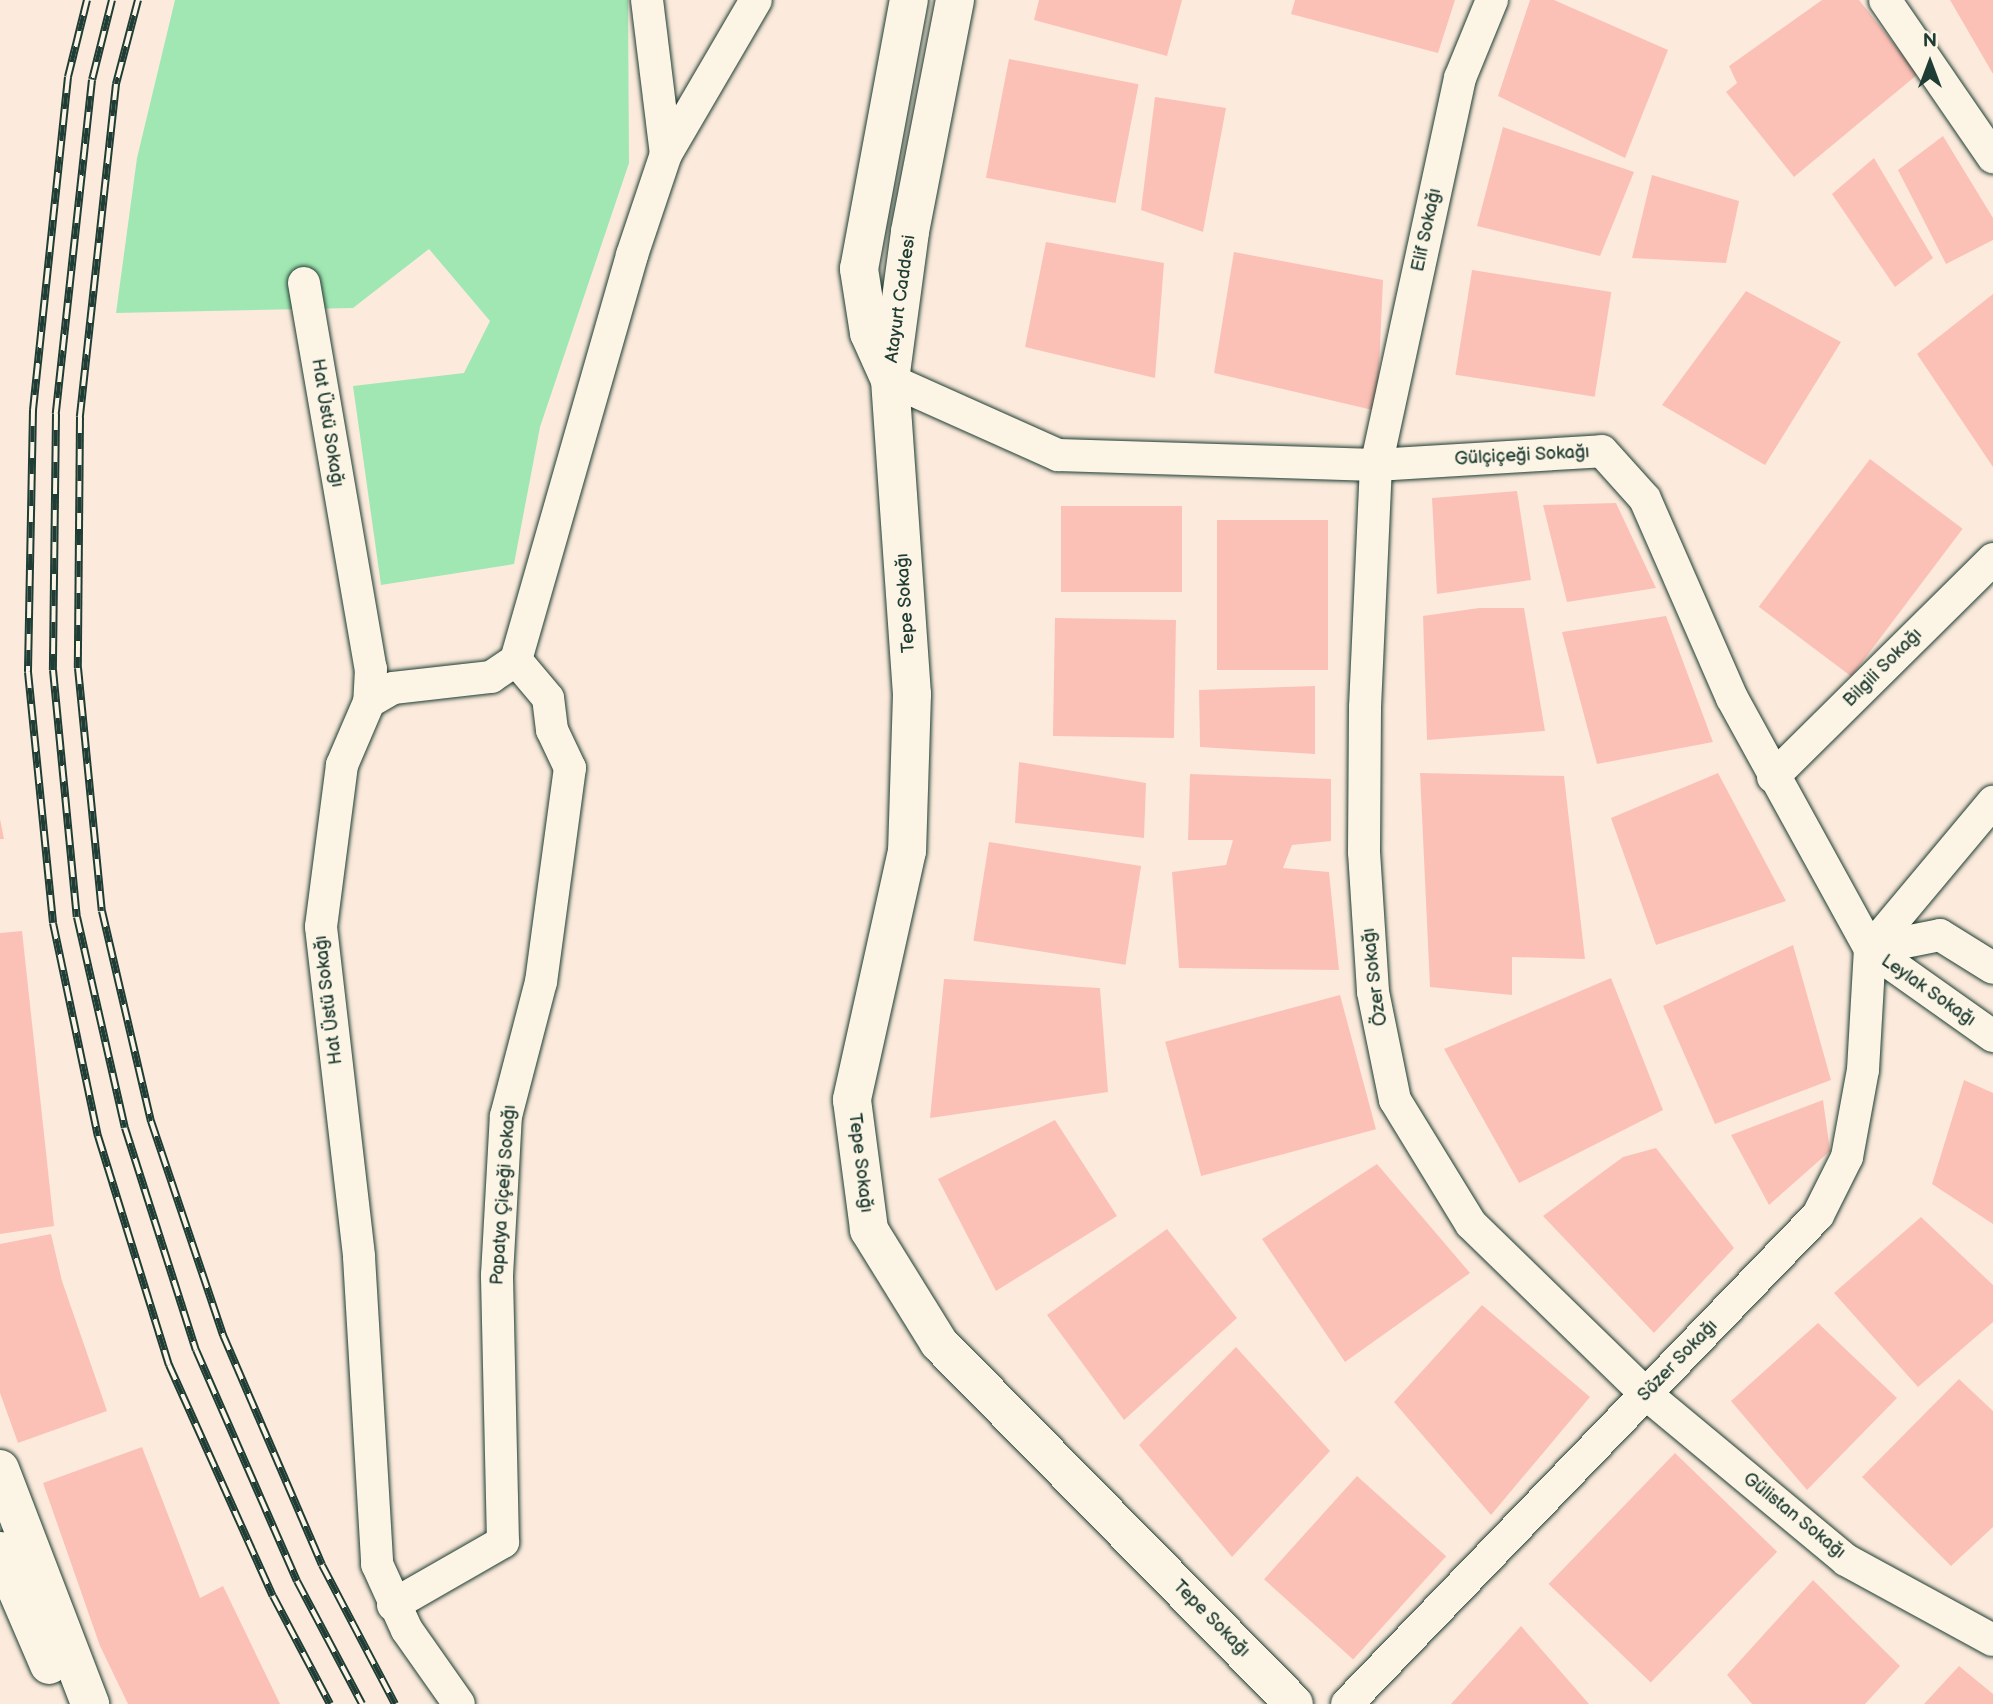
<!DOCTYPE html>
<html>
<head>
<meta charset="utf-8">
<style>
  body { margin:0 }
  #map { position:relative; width:1993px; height:1704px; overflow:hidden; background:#fcebdc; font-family:"Balsamiq Sans",sans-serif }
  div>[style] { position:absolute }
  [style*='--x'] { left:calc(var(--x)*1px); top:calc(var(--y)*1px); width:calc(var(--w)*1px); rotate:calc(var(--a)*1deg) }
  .green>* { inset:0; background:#a1e7b3 }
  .building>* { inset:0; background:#fcc1b6; transform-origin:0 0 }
  .roads { filter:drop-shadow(0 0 2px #1f3d34) drop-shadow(0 0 2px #1f3d34) }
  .street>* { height:32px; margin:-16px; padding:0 16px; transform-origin:16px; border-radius:16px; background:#fcf5e5 }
  .secondary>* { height:38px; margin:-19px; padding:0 19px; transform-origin:19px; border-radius:19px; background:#fcf5e5 }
  .rail>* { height:8px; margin-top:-4px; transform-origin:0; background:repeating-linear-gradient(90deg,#fcf5e5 0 16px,#1f3d34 0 32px); box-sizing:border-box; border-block:2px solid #1f3d34 }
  span { translate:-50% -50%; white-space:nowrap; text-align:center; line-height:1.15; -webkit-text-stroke:7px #fcf5e5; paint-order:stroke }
  .street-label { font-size:18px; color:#1f3d34 }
  .north { position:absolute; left:1895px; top:28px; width:70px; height:70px; -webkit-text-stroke:5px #fcf5e5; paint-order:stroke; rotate:0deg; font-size:19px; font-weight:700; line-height:28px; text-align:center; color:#1f3d34 }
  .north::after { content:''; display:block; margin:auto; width:24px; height:32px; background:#1f3d34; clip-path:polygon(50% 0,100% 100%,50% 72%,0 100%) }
</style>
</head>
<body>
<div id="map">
  <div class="green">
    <i style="clip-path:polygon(175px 0,628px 0,629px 163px,540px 427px,514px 564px,381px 585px,353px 386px,464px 373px,490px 321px,429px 249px,353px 308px,116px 313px,137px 158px)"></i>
  </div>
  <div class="building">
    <i style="clip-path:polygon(1039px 0,1182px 0,1167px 56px,1034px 20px)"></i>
    <i style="clip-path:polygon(1295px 0,1455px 0,1438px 53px,1291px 14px)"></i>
    <i style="clip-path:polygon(1530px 0,1554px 0,1668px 50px,1625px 158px,1498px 96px)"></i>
    <i style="clip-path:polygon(1822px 0,1859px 0,1918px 74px,1794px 177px,1726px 92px,1737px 83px,1729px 66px)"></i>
    <i style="clip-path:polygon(1950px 0,1993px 0,1993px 74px)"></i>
    <i style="left:1009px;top:59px;width:132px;height:121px;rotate:11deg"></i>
    <i style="clip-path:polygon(1155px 97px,1226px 108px,1203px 232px,1141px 210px)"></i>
    <i style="clip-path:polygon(1503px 127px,1634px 172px,1600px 256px,1477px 226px)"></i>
    <i style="clip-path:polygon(1943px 136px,1993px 218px,1993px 240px,1946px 264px,1898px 170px)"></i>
    <i style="clip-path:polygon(1874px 158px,1933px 258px,1895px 287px,1832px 194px)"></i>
    <i style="clip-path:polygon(1652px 175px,1739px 201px,1726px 263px,1632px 258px)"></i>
    <i style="clip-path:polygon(1046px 242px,1164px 263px,1155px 378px,1025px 347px)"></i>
    <i style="clip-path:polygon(1234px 252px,1383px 280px,1377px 411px,1214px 373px)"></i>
    <i style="left:1472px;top:270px;width:141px;height:106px;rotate:9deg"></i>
    <i style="clip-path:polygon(1746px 291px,1841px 342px,1765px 465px,1662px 405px)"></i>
    <i style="clip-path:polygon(1993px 294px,1993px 467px,1917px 354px)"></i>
    <i style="left:1870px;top:459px;width:116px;height:185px;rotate:37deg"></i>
    <i style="clip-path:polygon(1517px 491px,1531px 580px,1437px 594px,1432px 498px)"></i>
    <i style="clip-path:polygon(1616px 503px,1656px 588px,1567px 602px,1543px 505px)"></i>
    <i style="left:1061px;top:506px;width:121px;height:86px"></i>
    <i style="left:1217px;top:520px;width:111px;height:150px"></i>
    <i style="clip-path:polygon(1479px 608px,1524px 608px,1545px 731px,1427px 740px,1423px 616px)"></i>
    <i style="clip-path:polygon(1666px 616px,1713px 742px,1597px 764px,1562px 632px)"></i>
    <i style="left:1055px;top:618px;width:121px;height:118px;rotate:1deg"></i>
    <i style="clip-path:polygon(1315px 686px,1315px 754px,1200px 747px,1199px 690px)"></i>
    <i style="clip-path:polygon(1019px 762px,1146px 783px,1144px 838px,1015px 823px)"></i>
    <i style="clip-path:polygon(1420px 773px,1564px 776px,1585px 959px,1512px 957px,1512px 995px,1430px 987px)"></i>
    <i style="clip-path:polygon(1718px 773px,1786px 901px,1656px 945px,1611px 818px)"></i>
    <i style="clip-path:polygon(1190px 774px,1331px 779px,1331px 841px,1292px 845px,1283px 868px,1329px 872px,1339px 970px,1179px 968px,1172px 872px,1226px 865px,1233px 840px,1188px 840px)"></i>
    <i style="clip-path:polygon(0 819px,4px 839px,0 839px)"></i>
    <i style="left:989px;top:842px;width:154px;height:100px;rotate:9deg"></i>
    <i style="clip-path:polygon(22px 931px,54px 1226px,0 1234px,0 933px)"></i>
    <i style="clip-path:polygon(1793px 945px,1831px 1080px,1715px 1124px,1663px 1006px)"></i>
    <i style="clip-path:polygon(1611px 978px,1663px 1110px,1519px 1183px,1444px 1049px)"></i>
    <i style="clip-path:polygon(944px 979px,1100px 988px,1108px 1092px,930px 1118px)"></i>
    <i style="left:1340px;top:995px;width:139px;height:181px;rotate:75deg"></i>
    <i style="clip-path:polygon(1964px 1080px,1993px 1093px,1993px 1224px,1932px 1184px)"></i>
    <i style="clip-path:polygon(1823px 1100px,1830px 1151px,1769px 1205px,1731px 1135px)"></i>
    <i style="clip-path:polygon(1055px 1120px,1117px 1216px,996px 1291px,938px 1179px)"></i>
    <i style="clip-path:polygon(1656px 1148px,1734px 1248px,1654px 1333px,1543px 1216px,1623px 1157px)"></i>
    <i style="clip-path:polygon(1377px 1164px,1470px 1273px,1345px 1362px,1262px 1239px)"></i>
    <i style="clip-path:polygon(1921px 1217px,1993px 1285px,1993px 1322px,1918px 1387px,1834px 1293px)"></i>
    <i style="clip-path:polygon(1167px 1229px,1237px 1318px,1124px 1420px,1047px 1315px)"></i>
    <i style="clip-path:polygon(51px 1234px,62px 1281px,107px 1411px,18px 1443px,0 1393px,0 1244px)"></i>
    <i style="clip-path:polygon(1482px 1305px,1590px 1397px,1491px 1515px,1394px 1402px)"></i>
    <i style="clip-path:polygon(1818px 1323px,1897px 1398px,1807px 1490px,1731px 1401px)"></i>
    <i style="clip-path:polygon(1236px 1347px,1330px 1451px,1232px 1557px,1139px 1445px)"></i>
    <i style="clip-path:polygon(1959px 1379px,1993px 1411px,1993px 1527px,1951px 1566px,1862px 1477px)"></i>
    <i style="clip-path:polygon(142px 1447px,200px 1598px,223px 1586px,280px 1704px,128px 1704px,100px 1646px,43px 1483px)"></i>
    <i style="left:1675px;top:1453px;width:142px;height:182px;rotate:44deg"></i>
    <i style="left:1357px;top:1476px;width:120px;height:139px;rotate:42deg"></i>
    <i style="clip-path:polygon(1813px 1580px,1900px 1666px,1865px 1704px,1752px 1704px,1727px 1675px)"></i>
    <i style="clip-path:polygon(1521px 1626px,1589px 1704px,1451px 1704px)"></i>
    <i style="clip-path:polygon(1959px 1666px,1993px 1694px,1993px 1704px,1924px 1704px)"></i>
  </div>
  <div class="roads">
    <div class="street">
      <i style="--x:647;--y:0;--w:155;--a:83"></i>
      <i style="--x:1492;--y:0;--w:84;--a:112.3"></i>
      <i style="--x:1460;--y:78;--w:396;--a:102.2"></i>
      <i style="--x:1376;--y:465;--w:243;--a:92.6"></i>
      <i style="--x:1365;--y:708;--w:144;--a:90.4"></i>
      <i style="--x:1364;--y:852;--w:140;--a:86.3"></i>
      <i style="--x:1373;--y:992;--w:110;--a:78.5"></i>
      <i style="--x:1395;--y:1100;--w:145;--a:58.5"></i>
      <i style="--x:1471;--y:1224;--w:244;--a:44.2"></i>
      <i style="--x:1646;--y:1394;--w:260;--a:39.7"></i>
      <i style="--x:1846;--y:1560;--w:167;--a:28.6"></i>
      <i style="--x:1885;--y:0;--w:191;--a:55.5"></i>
      <i style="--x:304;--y:283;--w:392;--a:80.2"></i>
      <i style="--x:371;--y:669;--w:33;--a:93"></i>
      <i style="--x:369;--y:702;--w:69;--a:113.2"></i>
      <i style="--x:342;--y:765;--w:163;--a:97.4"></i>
      <i style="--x:321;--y:927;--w:332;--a:83.4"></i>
      <i style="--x:359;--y:1257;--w:308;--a:86.6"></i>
      <i style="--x:377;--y:1564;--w:72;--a:65.6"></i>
      <i style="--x:407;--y:1630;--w:90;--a:54.9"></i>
      <i style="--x:890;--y:380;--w:184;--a:24.1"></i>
      <i style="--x:1058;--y:455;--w:318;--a:1.8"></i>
      <i style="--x:1376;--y:465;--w:226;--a:-3.5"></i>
      <i style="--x:1602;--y:451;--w:64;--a:48.1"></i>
      <i style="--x:1645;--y:499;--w:217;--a:66.4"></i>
      <i style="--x:1732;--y:698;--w:286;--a:61.2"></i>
      <i style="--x:1870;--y:949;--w:151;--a:35.3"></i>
      <i style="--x:369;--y:702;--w:28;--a:-30"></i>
      <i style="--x:393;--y:688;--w:99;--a:-6.4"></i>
      <i style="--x:491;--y:677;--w:30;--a:-34"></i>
      <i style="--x:516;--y:660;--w:421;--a:-74"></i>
      <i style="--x:632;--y:255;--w:107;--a:-71.4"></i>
      <i style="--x:666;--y:154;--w:178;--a:-59.7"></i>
      <i style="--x:1773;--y:777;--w:310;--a:-44.7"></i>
      <i style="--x:1870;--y:949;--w:192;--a:-50.1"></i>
      <i style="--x:1870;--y:949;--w:71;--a:-11.3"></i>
      <i style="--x:1940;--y:935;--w:62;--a:31.9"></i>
      <i style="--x:393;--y:1605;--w:127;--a:-29.8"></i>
      <i style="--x:503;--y:1542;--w:267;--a:-91.3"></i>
      <i style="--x:497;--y:1275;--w:159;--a:-86.8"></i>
      <i style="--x:506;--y:1116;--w:138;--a:-75.4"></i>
      <i style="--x:541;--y:982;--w:216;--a:-82.3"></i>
      <i style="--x:570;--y:768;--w:42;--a:-115.3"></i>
      <i style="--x:552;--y:730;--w:32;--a:-97"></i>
      <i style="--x:548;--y:698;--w:50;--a:-130.1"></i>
      <i style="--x:1347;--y:1704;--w:679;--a:-46.07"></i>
      <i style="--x:1818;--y:1215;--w:65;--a:-63.4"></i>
      <i style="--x:1847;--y:1157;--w:88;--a:-79.6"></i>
      <i style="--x:1863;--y:1070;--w:121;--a:-86.7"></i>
    </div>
    <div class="secondary">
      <i style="--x:955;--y:0;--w:236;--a:101"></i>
      <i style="--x:910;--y:232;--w:149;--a:97.7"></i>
      <i style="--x:890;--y:380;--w:315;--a:86"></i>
      <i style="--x:912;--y:694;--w:157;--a:91.8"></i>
      <i style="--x:907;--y:851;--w:255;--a:102.5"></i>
      <i style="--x:852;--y:1100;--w:131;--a:82.5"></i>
      <i style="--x:869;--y:1230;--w:133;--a:58.2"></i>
      <i style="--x:939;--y:1343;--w:506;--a:45.48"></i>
      <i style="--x:890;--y:380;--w:51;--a:-114.1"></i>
      <i style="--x:869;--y:333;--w:65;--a:-98.9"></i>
      <i style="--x:859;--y:269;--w:274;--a:-79.5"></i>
      <i style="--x:0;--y:1469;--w:252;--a:69"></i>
      <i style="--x:0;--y:1551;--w:124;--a:66.7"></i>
    </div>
  </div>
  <div class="rail">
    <i style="--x:87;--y:0;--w:79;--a:103.9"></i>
    <i style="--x:68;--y:77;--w:335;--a:96"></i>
    <i style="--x:33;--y:410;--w:262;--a:91.1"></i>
    <i style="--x:28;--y:672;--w:252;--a:84.3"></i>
    <i style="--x:53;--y:923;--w:218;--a:78.1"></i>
    <i style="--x:98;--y:1136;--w:240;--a:72.8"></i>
    <i style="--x:169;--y:1365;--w:253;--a:65.8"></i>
    <i style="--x:273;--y:1596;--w:122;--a:62.2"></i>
    <i style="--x:112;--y:0;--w:82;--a:104"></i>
    <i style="--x:92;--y:80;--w:336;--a:96.2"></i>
    <i style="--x:56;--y:414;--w:256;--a:90.7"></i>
    <i style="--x:53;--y:670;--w:248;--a:84.5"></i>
    <i style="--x:77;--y:917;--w:216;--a:77.2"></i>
    <i style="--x:125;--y:1128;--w:233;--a:72.3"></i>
    <i style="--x:196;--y:1350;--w:252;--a:66.4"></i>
    <i style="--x:297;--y:1581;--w:139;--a:62.1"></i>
    <i style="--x:138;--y:0;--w:87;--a:104.7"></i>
    <i style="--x:116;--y:84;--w:335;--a:96.2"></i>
    <i style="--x:80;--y:417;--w:251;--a:90.5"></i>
    <i style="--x:78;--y:668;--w:244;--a:84.4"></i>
    <i style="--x:102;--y:911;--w:216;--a:76.9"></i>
    <i style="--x:151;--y:1121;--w:226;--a:71.4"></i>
    <i style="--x:223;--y:1335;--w:250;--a:66.7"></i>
    <i style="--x:322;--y:1565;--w:157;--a:62.3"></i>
  </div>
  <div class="street-label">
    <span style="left:1427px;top:230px;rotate:-78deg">Elif Sokağı</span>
    <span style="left:901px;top:299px;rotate:-82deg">Atayurt Caddesi</span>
    <span style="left:327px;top:423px;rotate:81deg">Hat Üstü Sokağı</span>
    <span style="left:1522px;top:456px;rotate:-3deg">Gülçiçeği Sokağı</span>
    <span style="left:906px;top:603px;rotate:-94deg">Tepe Sokağı</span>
    <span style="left:1883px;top:668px;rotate:-45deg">Bilgili Sokağı</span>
    <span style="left:1375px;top:977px;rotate:-97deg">Özer Sokağı</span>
    <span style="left:1928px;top:991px;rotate:35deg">Leylak Sokağı</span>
    <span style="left:329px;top:1000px;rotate:-97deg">Hat Üstü Sokağı</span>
    <span style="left:860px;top:1163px;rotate:83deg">Tepe Sokağı</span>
    <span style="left:504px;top:1195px;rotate:-86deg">Papatya Çiçeği Sokağı</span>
    <span style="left:1678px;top:1361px;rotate:-46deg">Sözer Sokağı</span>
    <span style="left:1794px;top:1516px;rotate:39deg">Gülistan Sokağı</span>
    <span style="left:1211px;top:1619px;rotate:45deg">Tepe Sokağı</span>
  </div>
  <div class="north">N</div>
</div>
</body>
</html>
